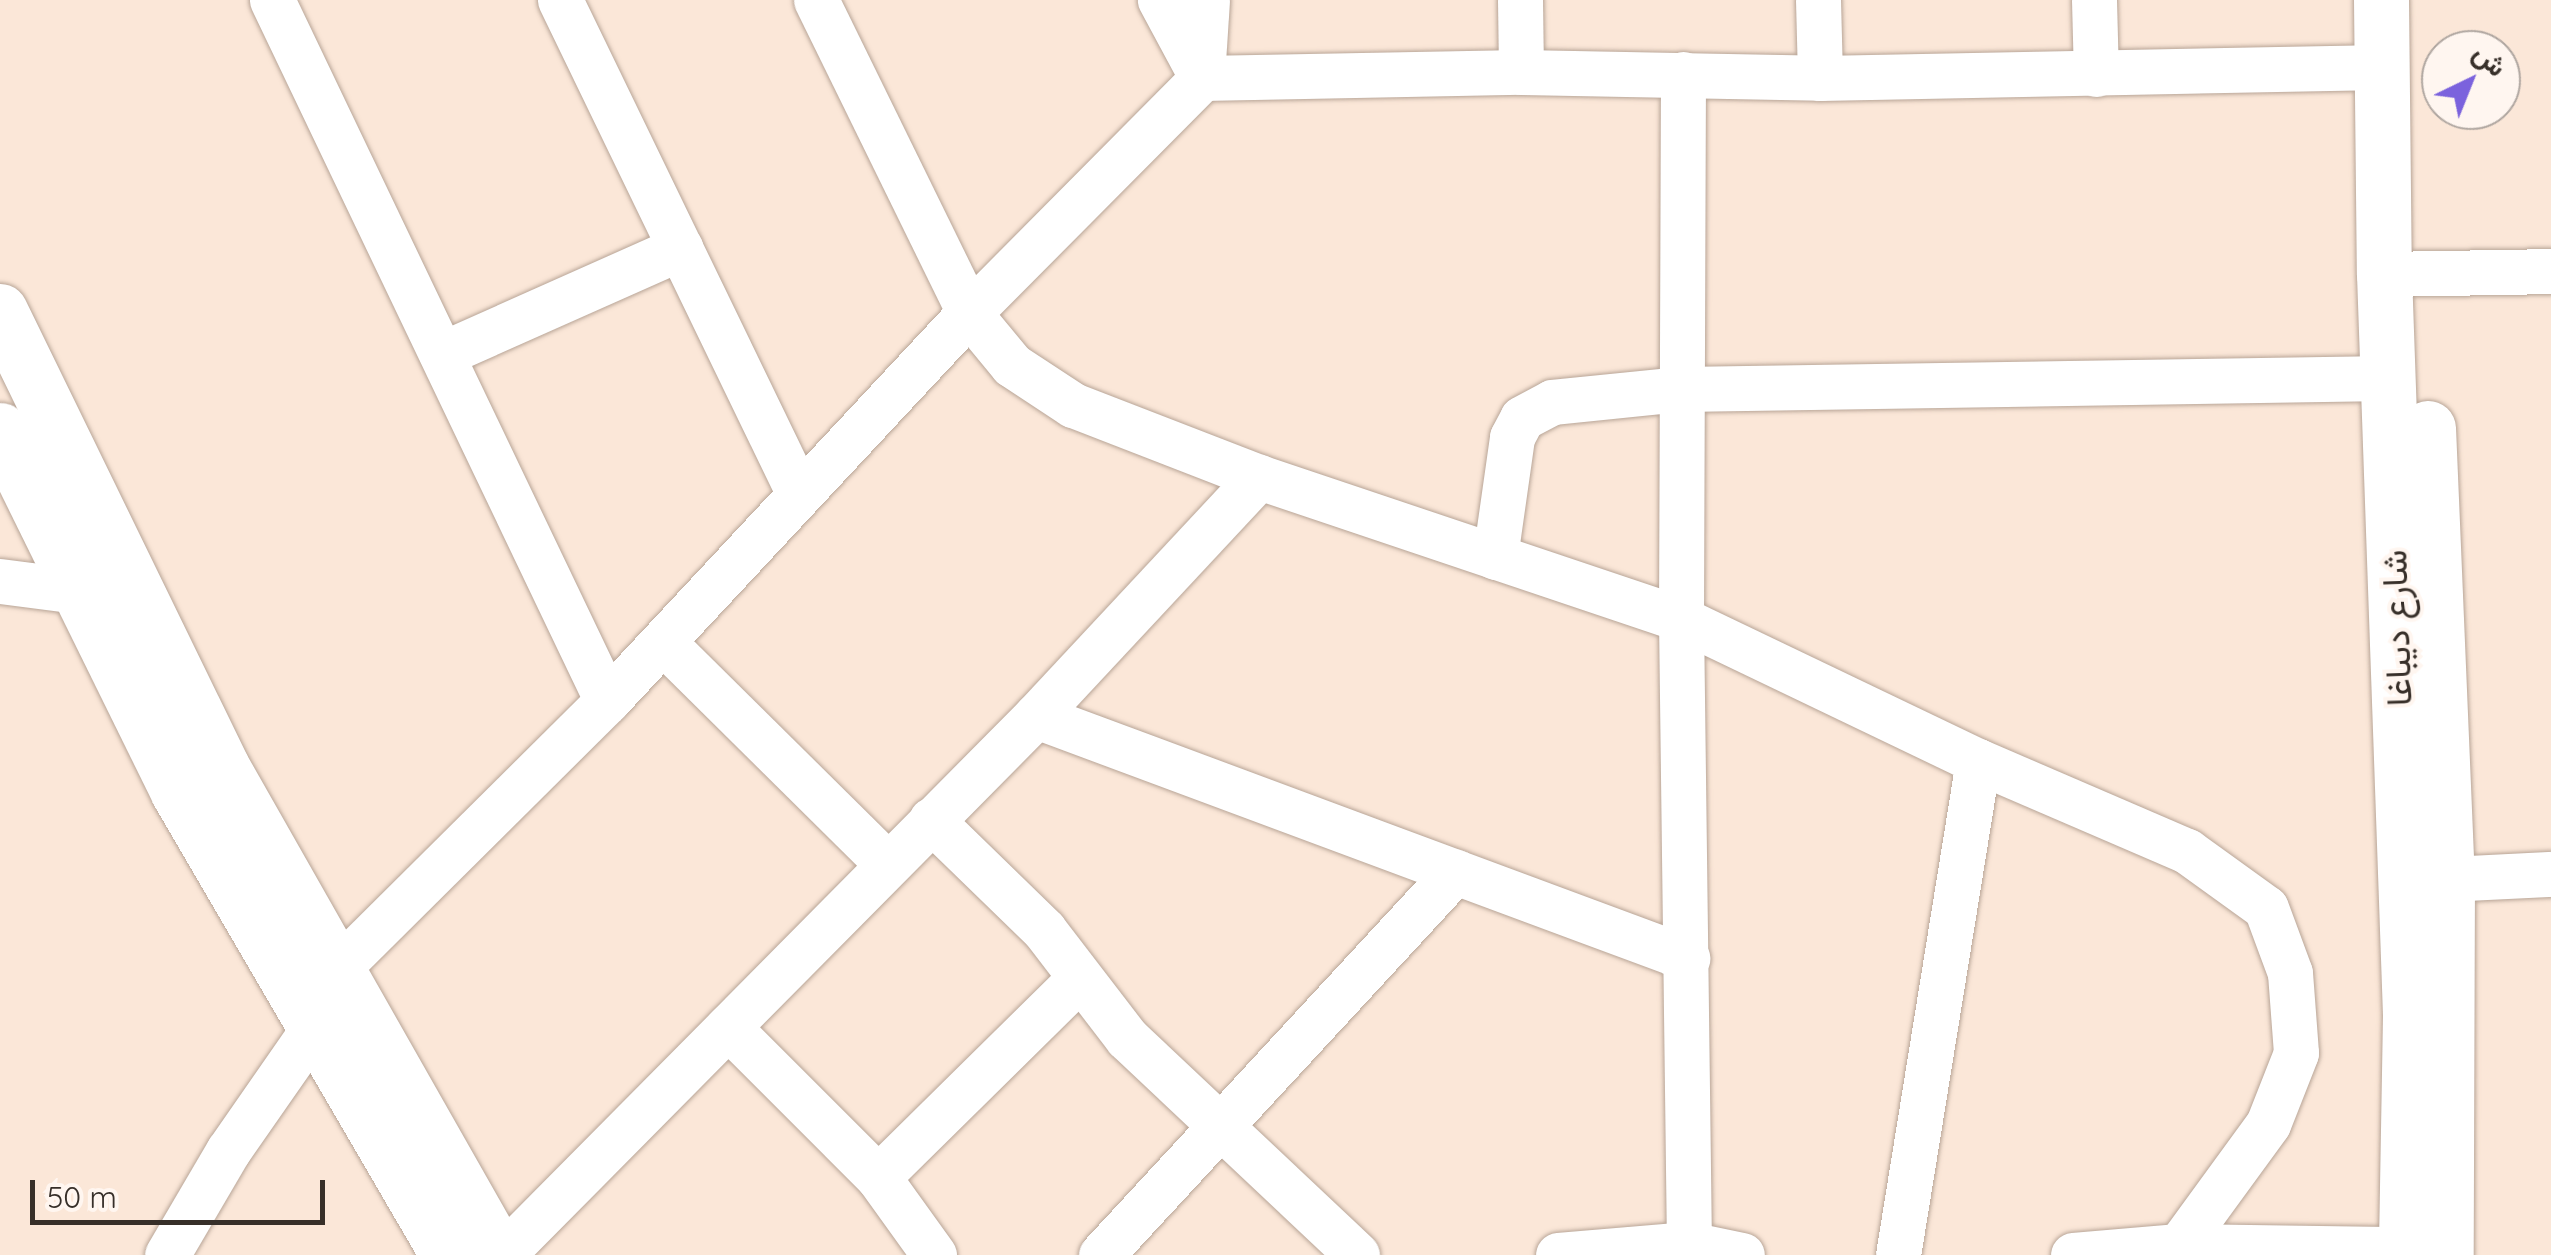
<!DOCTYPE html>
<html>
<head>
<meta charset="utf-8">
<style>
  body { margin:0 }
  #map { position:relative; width:2551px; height:1255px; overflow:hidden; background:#fbe7d8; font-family:Quicksand,Vazirmatn,sans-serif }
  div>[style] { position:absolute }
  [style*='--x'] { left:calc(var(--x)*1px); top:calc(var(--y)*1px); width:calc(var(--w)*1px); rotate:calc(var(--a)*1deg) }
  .roads { filter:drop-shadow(0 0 2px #b8a597) drop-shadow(0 0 2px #b8a597) }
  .minor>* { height:45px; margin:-22.5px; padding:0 22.5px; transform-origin:22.5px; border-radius:22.5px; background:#fff }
  .major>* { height:55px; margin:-27.5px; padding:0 27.5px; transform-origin:27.5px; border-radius:27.5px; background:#fff }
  span { translate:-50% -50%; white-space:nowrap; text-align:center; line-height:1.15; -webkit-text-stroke:8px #fff6f0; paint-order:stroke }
  .street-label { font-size:35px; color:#372f29 }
  .north { position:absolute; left:2421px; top:30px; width:100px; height:100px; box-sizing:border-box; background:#fff6f0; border:2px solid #afa6a0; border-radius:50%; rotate:43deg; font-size:28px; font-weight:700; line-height:40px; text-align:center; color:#372f29 }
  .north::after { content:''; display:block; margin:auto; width:35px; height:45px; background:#7b62dd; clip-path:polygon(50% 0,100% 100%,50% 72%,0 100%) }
  .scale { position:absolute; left:30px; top:1180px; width:295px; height:45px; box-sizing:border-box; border:5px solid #372f29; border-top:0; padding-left:12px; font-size:30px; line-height:35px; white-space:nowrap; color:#372f29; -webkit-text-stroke:8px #fff6f0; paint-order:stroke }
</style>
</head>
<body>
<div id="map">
  <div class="roads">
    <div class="minor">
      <i style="--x:272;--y:0;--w:777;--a:64.46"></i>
      <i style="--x:560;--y:0;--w:549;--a:64.18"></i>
      <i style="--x:816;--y:0;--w:348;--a:63.9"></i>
      <i style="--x:969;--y:313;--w:67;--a:50.4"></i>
      <i style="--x:1012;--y:365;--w:73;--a:33.3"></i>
      <i style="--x:1073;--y:405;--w:199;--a:21.2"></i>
      <i style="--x:1259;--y:477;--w:445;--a:18.6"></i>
      <i style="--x:1681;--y:619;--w:329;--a:25.6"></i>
      <i style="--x:1978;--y:761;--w:228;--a:23.3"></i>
      <i style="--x:2187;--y:851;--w:97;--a:35.8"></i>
      <i style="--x:2266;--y:908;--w:69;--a:69.7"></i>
      <i style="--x:2290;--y:973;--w:80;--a:85.7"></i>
      <i style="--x:2296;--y:1053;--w:76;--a:111.5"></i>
      <i style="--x:2268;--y:1124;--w:151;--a:126.1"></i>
      <i style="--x:1207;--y:0;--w:78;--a:93.7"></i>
      <i style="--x:1202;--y:78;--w:319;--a:-1.1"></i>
      <i style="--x:1521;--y:72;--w:299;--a:1.1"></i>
      <i style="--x:1820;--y:78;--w:563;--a:-1.12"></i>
      <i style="--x:1520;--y:0;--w:72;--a:89.2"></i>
      <i style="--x:1818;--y:0;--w:78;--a:88.5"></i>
      <i style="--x:2094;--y:0;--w:74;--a:88.5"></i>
      <i style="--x:1683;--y:74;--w:545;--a:90.21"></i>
      <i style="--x:1681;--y:619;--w:625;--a:89.27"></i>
      <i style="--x:2384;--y:274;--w:167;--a:-1"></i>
      <i style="--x:442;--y:354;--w:261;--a:-24"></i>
      <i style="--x:1495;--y:557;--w:121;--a:-81.9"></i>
      <i style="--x:1512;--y:437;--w:21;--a:-62"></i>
      <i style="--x:1522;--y:418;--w:34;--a:-28"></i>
      <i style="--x:1552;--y:402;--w:130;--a:-5.8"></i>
      <i style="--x:1681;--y:389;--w:707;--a:-0.89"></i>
      <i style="--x:0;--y:581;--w:78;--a:7.4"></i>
      <i style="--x:663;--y:642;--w:315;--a:44.7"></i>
      <i style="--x:1036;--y:716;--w:695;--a:20.39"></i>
      <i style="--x:931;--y:820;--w:158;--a:44.2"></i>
      <i style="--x:1044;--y:930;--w:136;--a:52.5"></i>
      <i style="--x:1127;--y:1038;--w:316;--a:43.3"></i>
      <i style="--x:2447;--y:879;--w:104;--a:-2.8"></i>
      <i style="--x:334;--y:972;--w:385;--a:-44.8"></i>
      <i style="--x:607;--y:701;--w:531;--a:-46.99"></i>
      <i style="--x:969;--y:313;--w:331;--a:-45.2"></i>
      <i style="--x:1202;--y:78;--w:89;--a:-118.3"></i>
      <i style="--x:728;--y:1027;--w:212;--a:45"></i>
      <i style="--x:878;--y:1177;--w:96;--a:54.3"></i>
      <i style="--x:878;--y:1177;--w:282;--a:-44.6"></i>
      <i style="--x:167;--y:1255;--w:121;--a:-59.6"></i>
      <i style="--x:228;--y:1151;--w:147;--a:-55.2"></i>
      <i style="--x:502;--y:1255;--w:759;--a:-45.27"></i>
      <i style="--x:1036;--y:716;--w:327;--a:-47"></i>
      <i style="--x:1101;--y:1255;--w:522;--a:-47.25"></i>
      <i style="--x:1558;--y:1255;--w:131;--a:-4.8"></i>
      <i style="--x:1689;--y:1244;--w:54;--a:11.7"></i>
      <i style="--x:1898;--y:1255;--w:500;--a:-80.8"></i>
      <i style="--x:2073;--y:1255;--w:106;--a:-4.9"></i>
      <i style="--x:2179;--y:1246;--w:227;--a:0.8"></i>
    </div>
    <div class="major">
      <i style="--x:2381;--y:0;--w:274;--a:89.4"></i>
      <i style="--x:2384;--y:274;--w:741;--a:87.99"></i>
      <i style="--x:2410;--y:1015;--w:240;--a:91"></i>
      <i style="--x:0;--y:311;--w:507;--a:64.04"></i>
      <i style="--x:222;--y:767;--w:561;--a:60.42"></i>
      <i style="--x:2428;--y:428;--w:451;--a:87.6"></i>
      <i style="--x:2447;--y:879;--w:376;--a:90.2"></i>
      <i style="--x:0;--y:430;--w:403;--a:63.8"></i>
      <i style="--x:178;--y:792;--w:536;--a:59.75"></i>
    </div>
  </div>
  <div class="street-label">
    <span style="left:2396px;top:628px;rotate:-92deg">شارع ديباغا</span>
  </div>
  <div class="north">ش</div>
  <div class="scale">50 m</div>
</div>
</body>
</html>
